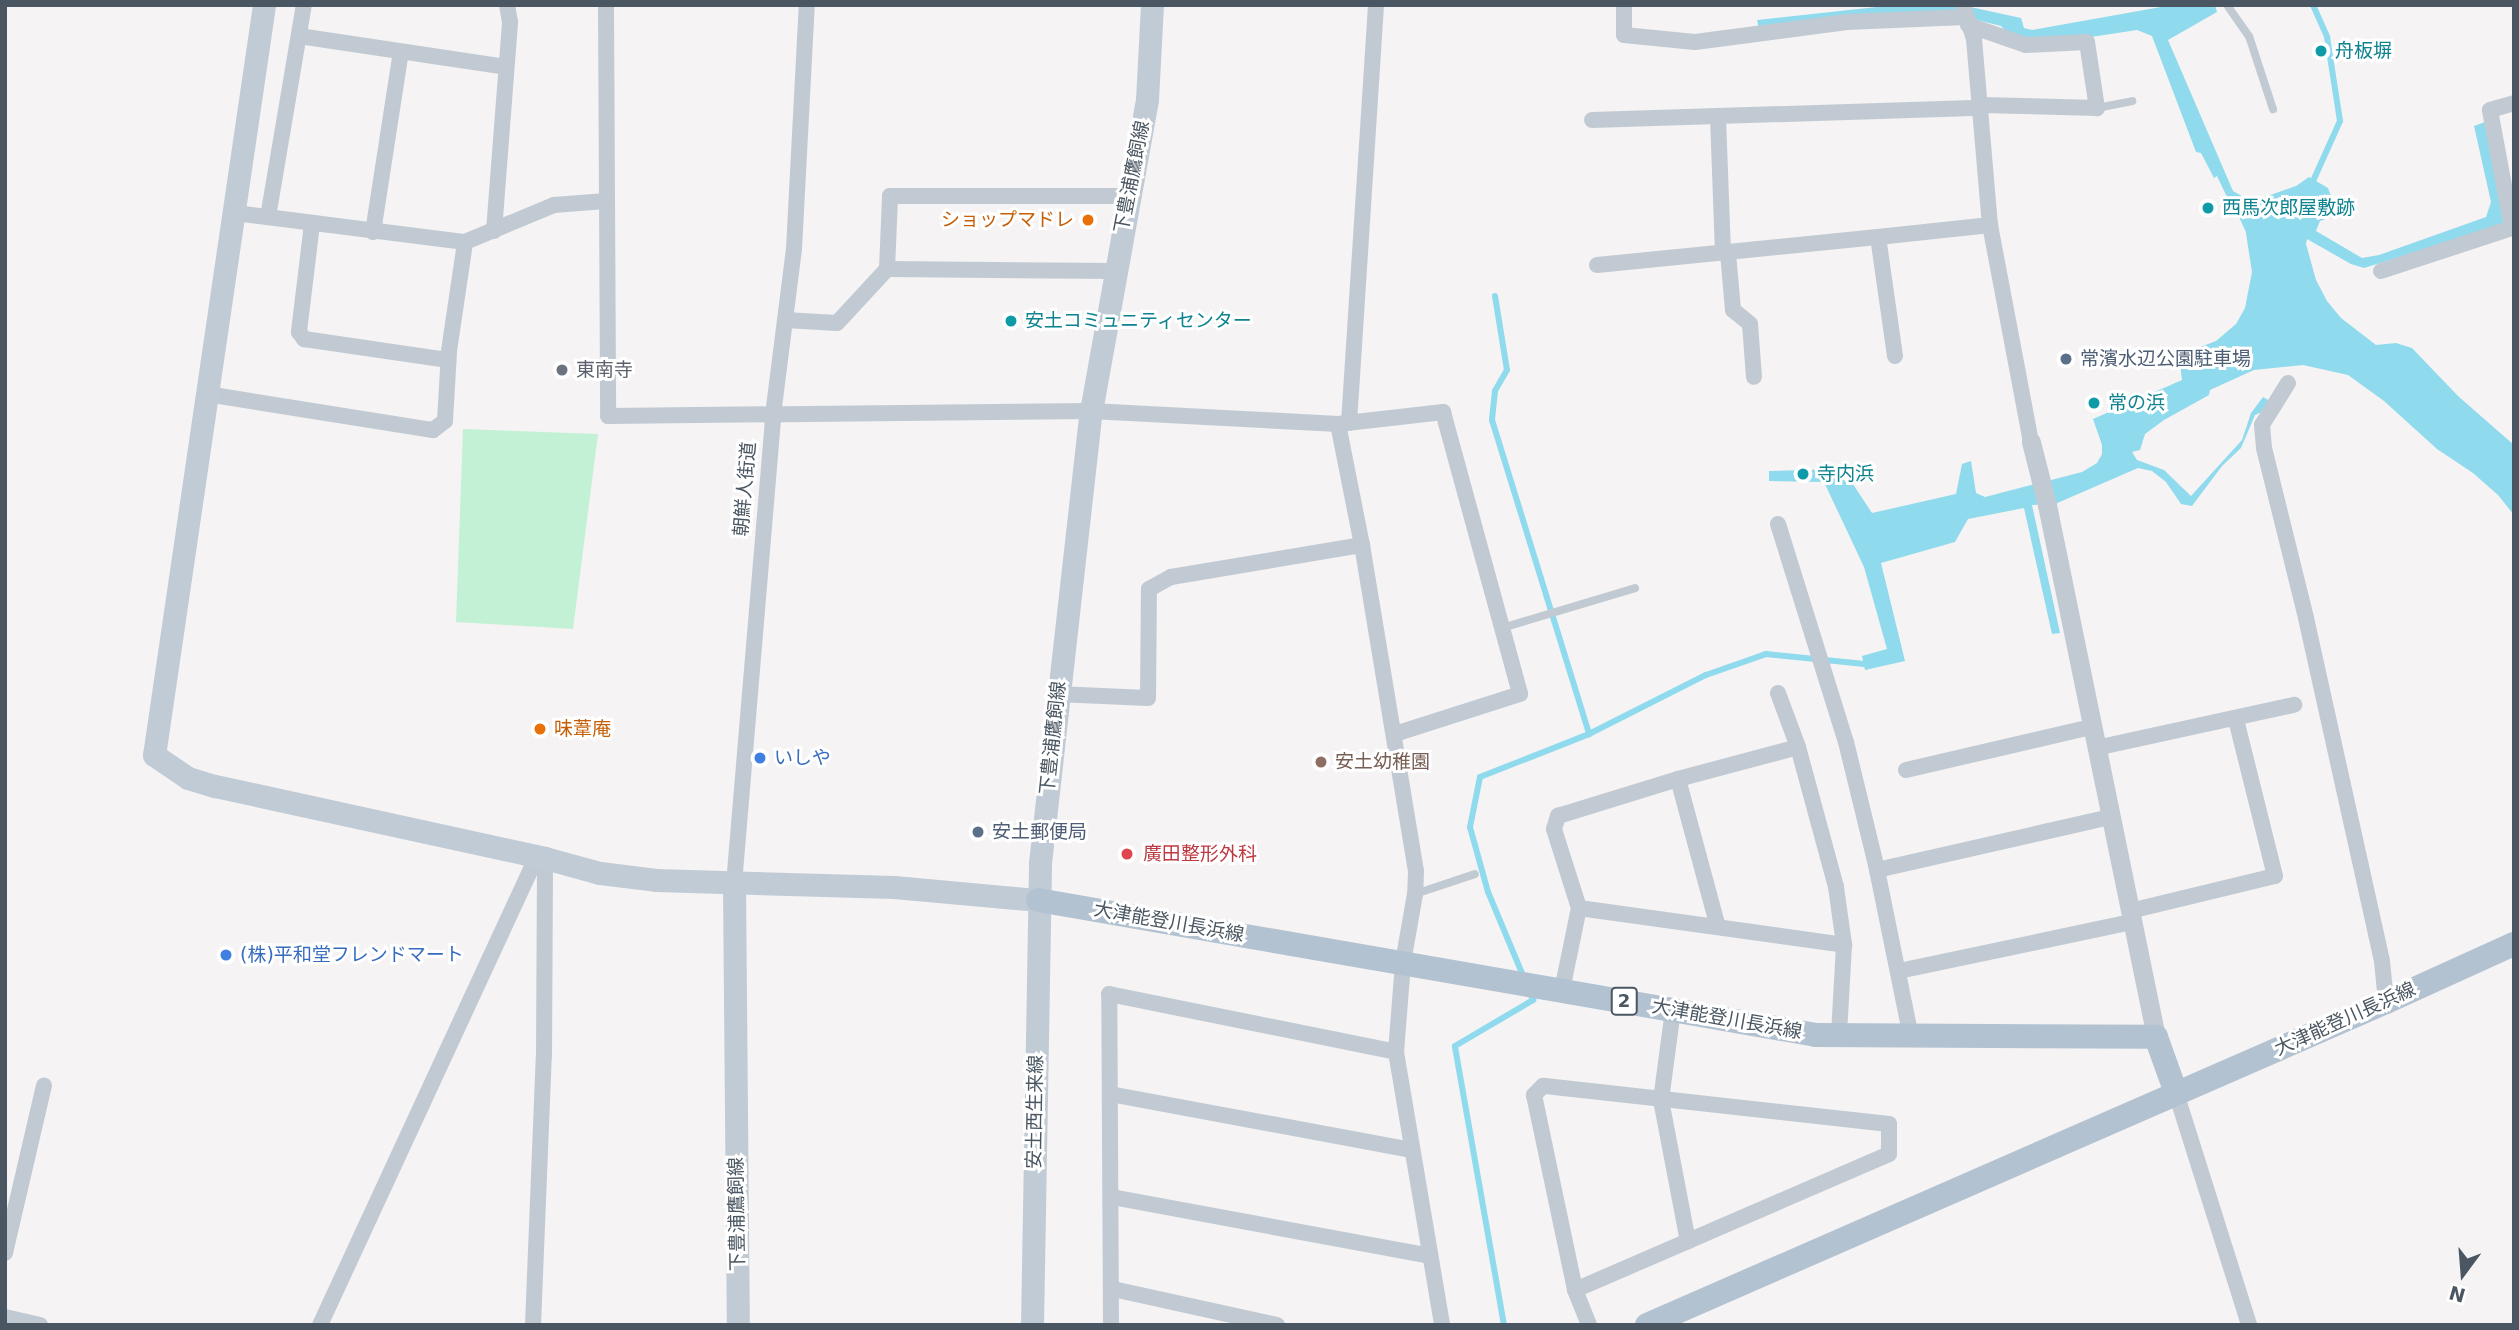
<!DOCTYPE html>
<html>
<head>
<meta charset="utf-8">
<style>
  body { margin:0 }
  #map { position:relative; width:2519px; height:1330px; overflow:hidden; background:#f5f3f3; font-family:"DejaVu Sans","Noto Sans JP",sans-serif }
  div>[style] { position:absolute }
  [style*='--x'] { left:calc(var(--x)*1px); top:calc(var(--y)*1px); width:calc(var(--w)*1px); rotate:calc(var(--a)*1deg) }
  .green>* { inset:0; background:#c3f1d5 }
  .water>* { inset:0; background:#90daee }
  .stream>* { height:6px; margin:-3px; padding:0 3px; transform-origin:3px; border-radius:3px; background:#90daee }
  .service>* { height:8px; margin:-4px; padding:0 4px; transform-origin:4px; border-radius:4px; background:#c1cad2 }
  .minor>* { height:16px; margin:-8px; padding:0 8px; transform-origin:8px; border-radius:8px; background:#c1cad2 }
  .tertiary>* { height:19px; margin:-9.5px; padding:0 9.5px; transform-origin:9.5px; border-radius:9.5px; background:#c1cad2 }
  .secondary>* { height:23px; margin:-11.5px; padding:0 11.5px; transform-origin:11.5px; border-radius:11.5px; background:#c1cbd6 }
  .primary>* { height:24px; margin:-12px; padding:0 12px; transform-origin:12px; border-radius:12px; background:#b3c2d1 }
  .dots>* { width:19px; height:19px; translate:-50% -50%; box-sizing:border-box; border:4px solid #fff; border-radius:50% }
  span { translate:-50% -50%; white-space:nowrap; text-align:center; line-height:1.15; -webkit-text-stroke:6px #fff; paint-order:stroke }
  .shield-label span { padding:2px 5px; background:#fff; border:2px solid; border-radius:5px; -webkit-text-stroke-width:0 }
  .shield-label { font-size:18px; color:#4a5661; font-weight:700 }
  .culture-label { font-size:19px; color:#0d838f }
  .left { translate:0 -50%; text-align:left }
  .street-label { font-size:19px; color:#4a5661 }
  .food-label { font-size:19px; color:#c56008 }
  .right { translate:-100% -50%; text-align:right }
  .service-label { font-size:19px; color:#4e5e75 }
  .worship-label { font-size:19px; color:#5b616d }
  .shop-label { font-size:19px; color:#366cbe }
  .education-label { font-size:19px; color:#785e54 }
  .health-label { font-size:19px; color:#be3a42 }
  .frame { position:absolute; inset:0; border:7px solid #4a5661; pointer-events:none }
  .north { position:absolute; left:2428px; top:1239px; width:70px; height:70px; -webkit-text-stroke:5px #fff; paint-order:stroke; rotate:196deg; font-size:19px; font-weight:700; line-height:28px; text-align:center; color:#4a5661 }
  .north::after { content:''; display:block; margin:auto; width:24px; height:32px; background:#4a5661; clip-path:polygon(50% 0,100% 100%,50% 72%,0 100%) }
</style>
</head>
<body>
<div id="map">
  <div class="green">
    <i style="clip-path:polygon(463px 429px,598px 434px,573px 629px,456px 622px)"></i>
  </div>
  <div class="water">
    <i style="clip-path:polygon(1895px 5px,1961px 5px,2021px 18px,2024px 28px,2032px 30px,2172px 5px,2215px 5px,2217px 12px,2168px 40px,2233px 191px,2247px 199px,2262px 198px,2296px 186px,2309px 177px,2328px 188px,2338px 215px,2320px 221px,2316px 231px,2362px 258px,2379px 255px,2486px 217px,2491px 202px,2474px 126px,2485px 122px,2504px 222px,2499px 226px,2364px 268px,2351px 264px,2307px 239px,2306px 244px,2316px 280px,2327px 301px,2341px 318px,2376px 345px,2396px 343px,2412px 348px,2458px 396px,2514px 445px,2514px 515px,2498px 495px,2473px 473px,2437px 449px,2384px 401px,2348px 375px,2303px 365px,2254px 370px,2210px 390px,2209px 395px,2164px 420px,2145px 434px,2140px 450px,2132px 452px,2137px 460px,2164px 470px,2191px 496px,2242px 440px,2251px 413px,2263px 397px,2277px 405px,2255px 415px,2241px 448px,2222px 466px,2192px 506px,2181px 504px,2166px 482px,2152px 471px,2138px 468px,2055px 504px,2032px 505px,2060px 633px,2052px 634px,2024px 508px,1968px 519px,1955px 542px,1881px 563px,1905px 661px,1865px 670px,1862px 656px,1887px 649px,1864px 567px,1824px 482px,1769px 481px,1769px 471px,1843px 469px,1872px 513px,1956px 494px,1962px 464px,1971px 461px,1976px 493px,1985px 497px,2082px 472px,2097px 463px,2102px 454px,2102px 445px,2093px 419px,2182px 380px,2180px 364px,2187px 352px,2216px 341px,2236px 324px,2245px 308px,2252px 272px,2243px 214px,2226px 195px,2217px 176px,2214px 178px,2201px 153px,2196px 152px,2152px 36px,2137px 30px,2091px 37px,2012px 38px,2001px 26px,1965px 17px,1759px 29px,1757px 20px)"></i>
  </div>
  <div class="stream">
    <i style="--x:2313;--y:5;--w:35;--a:66"></i>
    <i style="--x:2327;--y:37;--w:85;--a:81.2"></i>
    <i style="--x:2340;--y:121;--w:66;--a:114.2"></i>
    <i style="--x:2233;--y:197;--w:35;--a:65"></i>
    <i style="--x:1495;--y:296;--w:75;--a:80.8"></i>
    <i style="--x:1507;--y:370;--w:24;--a:120"></i>
    <i style="--x:1495;--y:391;--w:29;--a:96"></i>
    <i style="--x:1492;--y:420;--w:329;--a:72.8"></i>
    <i style="--x:1524;--y:978;--w:93;--a:-112.7"></i>
    <i style="--x:1488;--y:892;--w:67;--a:-105.5"></i>
    <i style="--x:1470;--y:827;--w:51;--a:-78.7"></i>
    <i style="--x:1480;--y:777;--w:117;--a:-21.5"></i>
    <i style="--x:1589;--y:734;--w:131;--a:-26.8"></i>
    <i style="--x:1706;--y:675;--w:64;--a:-19.3"></i>
    <i style="--x:1766;--y:654;--w:99;--a:5.8"></i>
    <i style="--x:1864;--y:664;--w:8;--a:-23"></i>
    <i style="--x:1504;--y:1325;--w:283;--a:-100"></i>
    <i style="--x:1455;--y:1046;--w:91;--a:-30.5"></i>
    <i style="--x:1533;--y:1000;--w:10;--a:-114"></i>
  </div>
  <div class="service">
    <i style="--x:2227;--y:5;--w:38;--a:55"></i>
    <i style="--x:2249;--y:36;--w:77;--a:71.8"></i>
    <i style="--x:2097;--y:108;--w:36;--a:-11"></i>
    <i style="--x:1502;--y:628;--w:139;--a:-16.7"></i>
    <i style="--x:1415;--y:894;--w:63;--a:-18.4"></i>
  </div>
  <div class="minor">
    <i style="--x:606;--y:5;--w:411;--a:89.7"></i>
    <i style="--x:608;--y:416;--w:483;--a:-0.6"></i>
    <i style="--x:1091;--y:411;--w:247;--a:3"></i>
    <i style="--x:1338;--y:424;--w:106;--a:-6.5"></i>
    <i style="--x:1443;--y:412;--w:292;--a:74.7"></i>
    <i style="--x:1520;--y:694;--w:131;--a:162.3"></i>
    <i style="--x:1624;--y:5;--w:30;--a:90"></i>
    <i style="--x:1624;--y:35;--w:71;--a:5.6"></i>
    <i style="--x:1695;--y:42;--w:153;--a:-7.5"></i>
    <i style="--x:1847;--y:22;--w:118;--a:-2.4"></i>
    <i style="--x:1963;--y:5;--w:36;--a:72"></i>
    <i style="--x:1974;--y:39;--w:187;--a:85.1"></i>
    <i style="--x:1990;--y:225;--w:221;--a:79.3"></i>
    <i style="--x:1968;--y:25;--w:61;--a:19"></i>
    <i style="--x:2026;--y:45;--w:61;--a:-2.8"></i>
    <i style="--x:2087;--y:42;--w:67;--a:81.4"></i>
    <i style="--x:2097;--y:108;--w:116;--a:-178.5"></i>
    <i style="--x:299;--y:36;--w:209;--a:8.5"></i>
    <i style="--x:1718;--y:117;--w:136;--a:87.9"></i>
    <i style="--x:1592;--y:120;--w:389;--a:-1.8"></i>
    <i style="--x:235;--y:213;--w:232;--a:7.2"></i>
    <i style="--x:465;--y:242;--w:96;--a:-22.6"></i>
    <i style="--x:554;--y:205;--w:52;--a:-4.4"></i>
    <i style="--x:268;--y:217;--w:215;--a:-80.4"></i>
    <i style="--x:312;--y:224;--w:109;--a:96.9"></i>
    <i style="--x:299;--y:332;--w:9;--a:54"></i>
    <i style="--x:304;--y:339;--w:146;--a:8.3"></i>
    <i style="--x:494;--y:231;--w:210;--a:-85.6"></i>
    <i style="--x:510;--y:22;--w:17;--a:-100"></i>
    <i style="--x:373;--y:232;--w:182;--a:-81.2"></i>
    <i style="--x:1728;--y:253;--w:57;--a:85"></i>
    <i style="--x:1733;--y:310;--w:22;--a:39"></i>
    <i style="--x:1750;--y:324;--w:53;--a:85.7"></i>
    <i style="--x:1597;--y:265;--w:282;--a:-5.7"></i>
    <i style="--x:1115;--y:271;--w:228;--a:-179.5"></i>
    <i style="--x:887;--y:269;--w:73;--a:-87.6"></i>
    <i style="--x:890;--y:196;--w:238;--a:0"></i>
    <i style="--x:2381;--y:271;--w:138;--a:-18.2"></i>
    <i style="--x:2512;--y:228;--w:120;--a:-100.6"></i>
    <i style="--x:2490;--y:110;--w:25;--a:-16"></i>
    <i style="--x:785;--y:320;--w:52;--a:3.3"></i>
    <i style="--x:837;--y:323;--w:74;--a:-47.2"></i>
    <i style="--x:1895;--y:356;--w:120;--a:-98.1"></i>
    <i style="--x:1878;--y:237;--w:113;--a:-6.1"></i>
    <i style="--x:2288;--y:383;--w:49;--a:121.8"></i>
    <i style="--x:2262;--y:425;--w:23;--a:85"></i>
    <i style="--x:2264;--y:448;--w:175;--a:76.1"></i>
    <i style="--x:2306;--y:618;--w:351;--a:77.5"></i>
    <i style="--x:2382;--y:961;--w:41;--a:84.4"></i>
    <i style="--x:207;--y:394;--w:229;--a:9.1"></i>
    <i style="--x:433;--y:430;--w:15;--a:-37"></i>
    <i style="--x:445;--y:421;--w:70;--a:-86.7"></i>
    <i style="--x:449;--y:351;--w:110;--a:-81.6"></i>
    <i style="--x:1349;--y:423;--w:419;--a:-86.3"></i>
    <i style="--x:1338;--y:424;--w:123;--a:78.8"></i>
    <i style="--x:1362;--y:545;--w:330;--a:80.6"></i>
    <i style="--x:1416;--y:871;--w:23;--a:92"></i>
    <i style="--x:1415;--y:894;--w:70;--a:99.9"></i>
    <i style="--x:1403;--y:963;--w:89;--a:94.5"></i>
    <i style="--x:1396;--y:1052;--w:277;--a:80.4"></i>
    <i style="--x:1778;--y:524;--w:228;--a:72.7"></i>
    <i style="--x:1846;--y:742;--w:127;--a:76.3"></i>
    <i style="--x:1876;--y:865;--w:176;--a:78.5"></i>
    <i style="--x:1778;--y:693;--w:58;--a:69.7"></i>
    <i style="--x:1057;--y:694;--w:91;--a:2.5"></i>
    <i style="--x:1148;--y:698;--w:109;--a:-89.5"></i>
    <i style="--x:1149;--y:589;--w:25;--a:-29"></i>
    <i style="--x:1171;--y:577;--w:194;--a:-9.5"></i>
    <i style="--x:2096;--y:748;--w:203;--a:-12.3"></i>
    <i style="--x:1906;--y:770;--w:190;--a:-13.1"></i>
    <i style="--x:1678;--y:779;--w:153;--a:74.9"></i>
    <i style="--x:1877;--y:870;--w:239;--a:-12.8"></i>
    <i style="--x:734;--y:884;--w:471;--a:-85.2"></i>
    <i style="--x:773;--y:415;--w:167;--a:-82.8"></i>
    <i style="--x:794;--y:249;--w:244;--a:-87"></i>
    <i style="--x:1579;--y:908;--w:268;--a:7.9"></i>
    <i style="--x:2130;--y:911;--w:149;--a:-13.6"></i>
    <i style="--x:2275;--y:876;--w:161;--a:-104"></i>
    <i style="--x:1899;--y:971;--w:238;--a:-11.9"></i>
    <i style="--x:1562;--y:990;--w:84;--a:-78.3"></i>
    <i style="--x:1579;--y:908;--w:83;--a:-107.6"></i>
    <i style="--x:1554;--y:829;--w:14;--a:-73"></i>
    <i style="--x:1558;--y:816;--w:126;--a:-17.1"></i>
    <i style="--x:1678;--y:779;--w:124;--a:-14.9"></i>
    <i style="--x:1798;--y:747;--w:145;--a:74.8"></i>
    <i style="--x:1836;--y:887;--w:59;--a:82.1"></i>
    <i style="--x:1844;--y:945;--w:90;--a:93.2"></i>
    <i style="--x:1673;--y:1010;--w:91;--a:97.6"></i>
    <i style="--x:1661;--y:1100;--w:144;--a:79.2"></i>
    <i style="--x:2176;--y:1093;--w:243;--a:72.5"></i>
    <i style="--x:1110;--y:1094;--w:306;--a:10.5"></i>
    <i style="--x:1112;--y:1197;--w:322;--a:10.5"></i>
    <i style="--x:5;--y:1253;--w:172;--a:-76.9"></i>
    <i style="--x:1113;--y:1289;--w:168;--a:12.4"></i>
    <i style="--x:1575;--y:1290;--w:342;--a:-23.4"></i>
    <i style="--x:1889;--y:1154;--w:30;--a:-90"></i>
    <i style="--x:1889;--y:1124;--w:348;--a:-173.7"></i>
    <i style="--x:1543;--y:1086;--w:13;--a:135"></i>
    <i style="--x:1534;--y:1095;--w:199;--a:78.1"></i>
    <i style="--x:1575;--y:1290;--w:38;--a:68"></i>
    <i style="--x:5;--y:1317;--w:36;--a:13"></i>
    <i style="--x:320;--y:1325;--w:502;--a:-65.17"></i>
    <i style="--x:531;--y:869;--w:18;--a:-38"></i>
    <i style="--x:533;--y:1325;--w:269;--a:-87.7"></i>
    <i style="--x:544;--y:1056;--w:198;--a:-89.7"></i>
    <i style="--x:1111;--y:1325;--w:331;--a:-90.3"></i>
    <i style="--x:1109;--y:994;--w:293;--a:11.4"></i>
  </div>
  <div class="tertiary">
    <i style="--x:2031;--y:442;--w:65;--a:75.7"></i>
    <i style="--x:2047;--y:505;--w:543;--a:78.42"></i>
  </div>
  <div class="secondary">
    <i style="--x:264;--y:5;--w:758;--a:98.34"></i>
    <i style="--x:154;--y:755;--w:41;--a:34.1"></i>
    <i style="--x:188;--y:778;--w:28;--a:17"></i>
    <i style="--x:215;--y:786;--w:338;--a:12.3"></i>
    <i style="--x:545;--y:858;--w:57;--a:15.3"></i>
    <i style="--x:600;--y:873;--w:56;--a:7.1"></i>
    <i style="--x:656;--y:880;--w:238;--a:1.7"></i>
    <i style="--x:894;--y:887;--w:145;--a:5.2"></i>
    <i style="--x:734;--y:884;--w:441;--a:89.5"></i>
    <i style="--x:1032;--y:1325;--w:462;--a:-89"></i>
    <i style="--x:1040;--y:863;--w:455;--a:-83.6"></i>
    <i style="--x:1091;--y:411;--w:316;--a:-79.8"></i>
    <i style="--x:1147;--y:100;--w:95;--a:-87"></i>
  </div>
  <div class="primary">
    <i style="--x:1038;--y:900;--w:790;--a:9.84"></i>
    <i style="--x:1816;--y:1035;--w:340;--a:0.3"></i>
    <i style="--x:2156;--y:1037;--w:59;--a:70.3"></i>
    <i style="--x:1647;--y:1325;--w:807;--a:-23.61"></i>
    <i style="--x:2386;--y:1002;--w:141;--a:-24.4"></i>
  </div>
  <div class="dots">
    <i style="left:2321px;top:51px;background:#0f9aa8"></i>
    <i style="left:2208px;top:208px;background:#0f9aa8"></i>
    <i style="left:1088px;top:220px;background:#e8710a"></i>
    <i style="left:1011px;top:321px;background:#0f9aa8"></i>
    <i style="left:2066px;top:359px;background:#5c6f8a"></i>
    <i style="left:562px;top:370px;background:#6b7280"></i>
    <i style="left:2094px;top:403px;background:#0f9aa8"></i>
    <i style="left:1803px;top:474px;background:#0f9aa8"></i>
    <i style="left:540px;top:729px;background:#e8710a"></i>
    <i style="left:760px;top:758px;background:#3f7fe0"></i>
    <i style="left:1321px;top:762px;background:#8d6e63"></i>
    <i style="left:978px;top:832px;background:#5c6f8a"></i>
    <i style="left:1127px;top:854px;background:#e0444e"></i>
    <i style="left:226px;top:955px;background:#3f7fe0"></i>
  </div>
  <div class="shield-label">
    <span style="left:1624px;top:1001px">2</span>
  </div>
  <div class="culture-label">
    <span class="left" style="left:2335px;top:51px">舟板塀</span>
    <span class="left" style="left:2222px;top:208px">西馬次郎屋敷跡</span>
    <span class="left" style="left:1025px;top:321px">安土コミュニティセンター</span>
    <span class="left" style="left:2108px;top:403px">常の浜</span>
    <span class="left" style="left:1817px;top:474px">寺内浜</span>
  </div>
  <div class="street-label">
    <span style="left:1132px;top:177px;rotate:-79deg">下豊浦鷹飼線</span>
    <span style="left:745px;top:489px;rotate:-85deg">朝鮮人街道</span>
    <span style="left:1053px;top:738px;rotate:-84deg">下豊浦鷹飼線</span>
    <span style="left:1169px;top:922px;rotate:10deg">大津能登川長浜線</span>
    <span style="left:1727px;top:1019px;rotate:10deg">大津能登川長浜線</span>
    <span style="left:2345px;top:1019px;rotate:-24deg">大津能登川長浜線</span>
    <span style="left:1035px;top:1112px;rotate:-89deg">安土西生来線</span>
    <span style="left:737px;top:1214px;rotate:-91deg">下豊浦鷹飼線</span>
  </div>
  <div class="food-label">
    <span class="right" style="left:1074px;top:220px">ショップマドレ</span>
    <span class="left" style="left:554px;top:729px">味葦庵</span>
  </div>
  <div class="service-label">
    <span class="left" style="left:2080px;top:359px">常濱水辺公園駐車場</span>
    <span class="left" style="left:992px;top:832px">安土郵便局</span>
  </div>
  <div class="worship-label">
    <span class="left" style="left:576px;top:370px">東南寺</span>
  </div>
  <div class="shop-label">
    <span class="left" style="left:774px;top:758px">いしや</span>
    <span class="left" style="left:240px;top:955px">(株)平和堂フレンドマート</span>
  </div>
  <div class="education-label">
    <span class="left" style="left:1335px;top:762px">安土幼稚園</span>
  </div>
  <div class="health-label">
    <span class="left" style="left:1143px;top:854px">廣田整形外科</span>
  </div>
  <div class="frame"></div>
  <div class="north">N</div>
</div>
</body>
</html>
